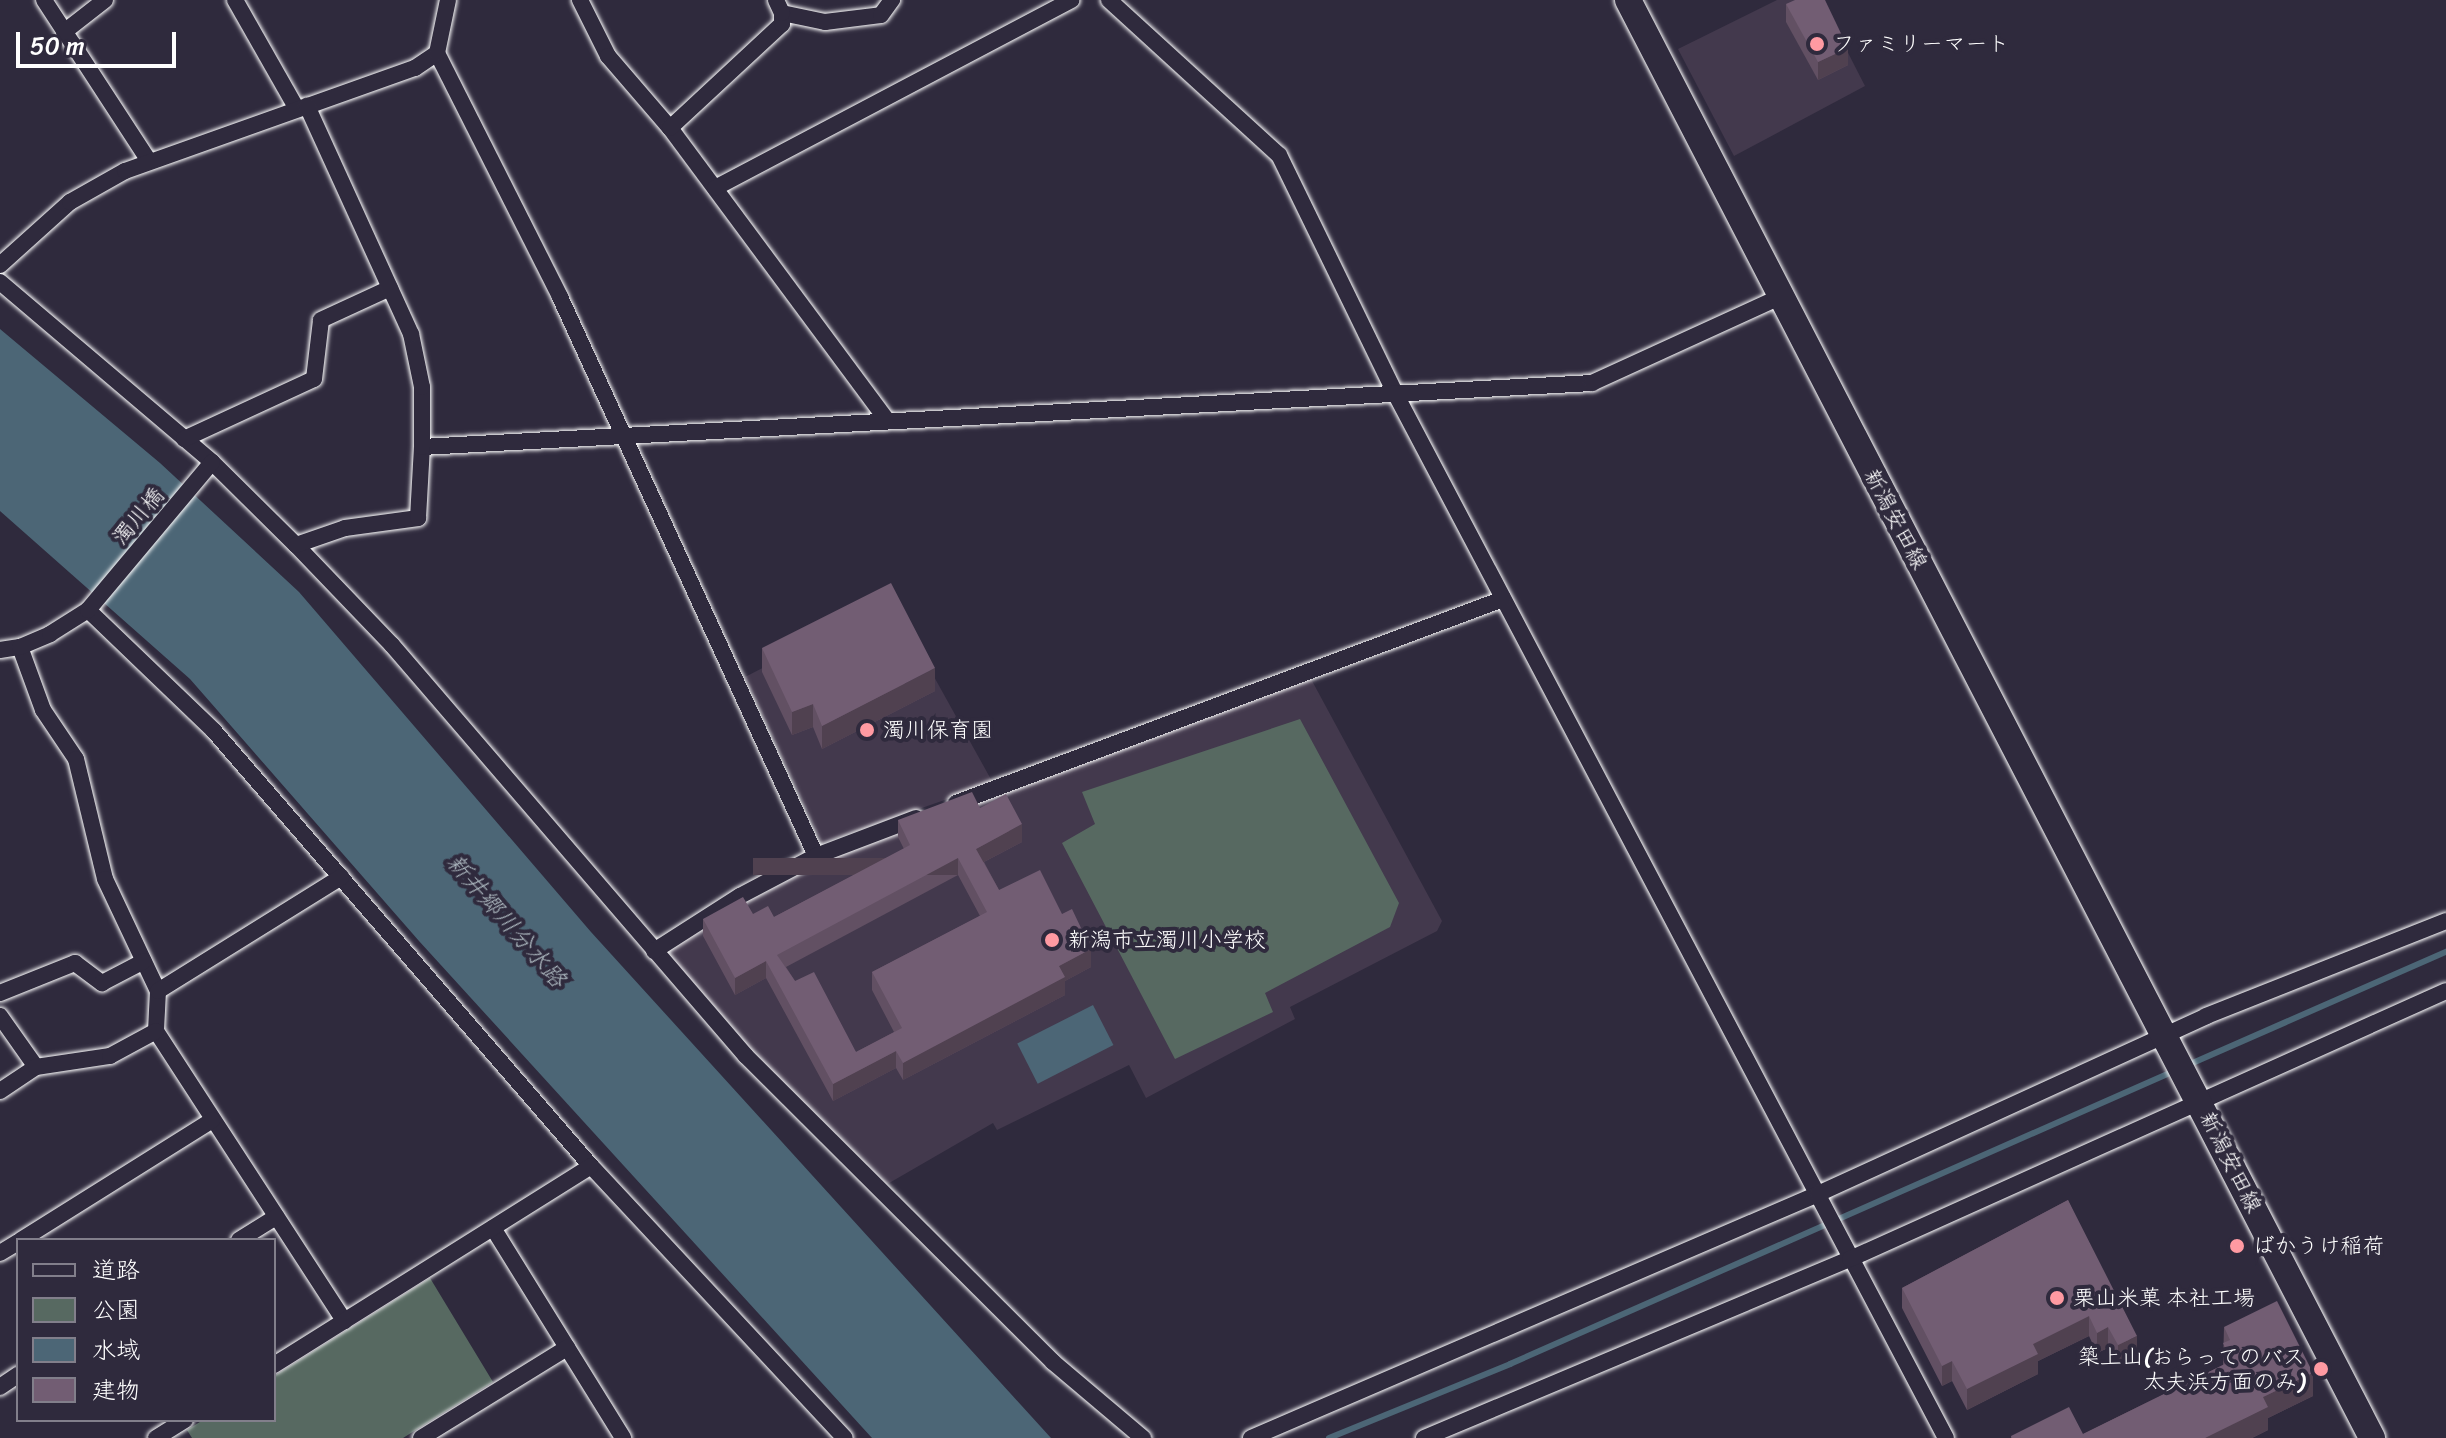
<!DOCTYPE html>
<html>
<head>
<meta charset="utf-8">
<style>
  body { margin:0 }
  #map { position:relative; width:2446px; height:1438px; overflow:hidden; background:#2f2a3d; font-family:Sriracha,"Klee One",sans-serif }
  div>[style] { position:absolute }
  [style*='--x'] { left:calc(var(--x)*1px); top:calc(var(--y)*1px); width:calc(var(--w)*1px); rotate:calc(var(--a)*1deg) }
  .built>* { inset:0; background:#43394d }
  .green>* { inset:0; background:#576961 }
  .water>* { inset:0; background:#4c6676; transform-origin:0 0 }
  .stream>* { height:6px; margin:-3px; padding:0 3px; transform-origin:3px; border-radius:3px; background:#4c6676 }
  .roads { filter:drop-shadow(0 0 2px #fff) drop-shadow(0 0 2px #fff) }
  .street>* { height:16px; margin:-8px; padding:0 8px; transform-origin:8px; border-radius:8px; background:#2f2a3d }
  .primary>* { height:26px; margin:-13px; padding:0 13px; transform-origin:13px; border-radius:13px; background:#2f2a3d }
  .wall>* { inset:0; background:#625063 }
  .shaded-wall>* { inset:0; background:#504150; transform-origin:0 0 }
  .building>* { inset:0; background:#725d73 }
  .dots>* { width:22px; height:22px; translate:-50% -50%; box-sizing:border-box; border:4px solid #2f2a3d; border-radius:50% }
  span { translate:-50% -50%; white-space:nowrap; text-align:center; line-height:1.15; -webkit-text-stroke:8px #2f2a3d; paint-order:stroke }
  .poi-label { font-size:22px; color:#fff }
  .left { translate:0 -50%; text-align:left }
  .right { translate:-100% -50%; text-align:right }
  .street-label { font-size:22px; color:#fff }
  .water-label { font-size:24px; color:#aebac1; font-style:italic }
  .legend { position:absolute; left:16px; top:1238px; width:260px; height:184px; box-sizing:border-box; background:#2f2a3d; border:2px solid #827f8b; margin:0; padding:10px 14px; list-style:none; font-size:24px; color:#fff }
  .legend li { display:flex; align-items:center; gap:16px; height:40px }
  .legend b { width:40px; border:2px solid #827f8b }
  .scale { position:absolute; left:16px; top:32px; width:160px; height:36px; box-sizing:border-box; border:4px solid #fff; border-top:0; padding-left:10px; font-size:24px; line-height:28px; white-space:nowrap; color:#fff; -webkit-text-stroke:6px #2f2a3d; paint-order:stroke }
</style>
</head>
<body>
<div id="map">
  <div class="built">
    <i style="clip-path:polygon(1777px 0,1821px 0,1865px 86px,1734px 156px,1678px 49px)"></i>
    <i style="clip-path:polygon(892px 601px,993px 783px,822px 843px,745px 677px)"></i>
    <i style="clip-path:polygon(1311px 679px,1442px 921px,1437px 931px,1290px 1007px,1295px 1019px,1146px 1098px,1129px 1065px,997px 1130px,993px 1123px,884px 1186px,669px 964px,670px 948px,719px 917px,829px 858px)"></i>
  </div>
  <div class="green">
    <i style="clip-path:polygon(1300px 719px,1399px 903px,1390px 927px,1265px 993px,1273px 1012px,1175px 1059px,1062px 843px,1095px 824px,1082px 792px)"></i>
    <i style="clip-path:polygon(430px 1278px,493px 1382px,403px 1438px,192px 1438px,187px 1430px,203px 1420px,274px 1420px,274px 1376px)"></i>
  </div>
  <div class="water">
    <i style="clip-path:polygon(0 329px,160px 463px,299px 592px,591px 932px,1051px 1438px,872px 1438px,419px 941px,190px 679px,0 511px)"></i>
    <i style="left:1093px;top:1005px;width:45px;height:85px;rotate:63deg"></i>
  </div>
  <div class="stream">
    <i style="--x:2188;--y:1065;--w:282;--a:-23.7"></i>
    <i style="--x:1329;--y:1438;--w:196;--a:-22.2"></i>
    <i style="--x:1510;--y:1364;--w:726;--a:-23.81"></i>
  </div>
  <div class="roads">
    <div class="street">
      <i style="--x:44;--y:0;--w:192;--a:56.9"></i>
      <i style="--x:235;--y:0;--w:125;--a:60.4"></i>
      <i style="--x:580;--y:0;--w:63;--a:63.4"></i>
      <i style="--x:608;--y:56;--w:95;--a:49.3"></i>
      <i style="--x:670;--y:128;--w:364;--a:53.4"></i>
      <i style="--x:1109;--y:0;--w:230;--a:42.4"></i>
      <i style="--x:1279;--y:155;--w:265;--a:64"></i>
      <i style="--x:1395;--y:393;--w:1181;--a:62.2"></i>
      <i style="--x:782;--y:13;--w:44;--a:11.8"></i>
      <i style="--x:825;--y:22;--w:56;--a:-7.1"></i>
      <i style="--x:881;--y:15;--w:19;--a:-54"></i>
      <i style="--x:64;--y:32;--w:52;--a:-38"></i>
      <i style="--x:437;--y:53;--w:273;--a:63.2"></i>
      <i style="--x:560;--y:297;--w:615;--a:65.39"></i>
      <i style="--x:670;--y:128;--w:153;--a:-42.9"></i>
      <i style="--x:782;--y:24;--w:11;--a:-90"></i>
      <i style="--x:782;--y:13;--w:14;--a:-115"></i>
      <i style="--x:715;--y:188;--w:403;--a:-27.8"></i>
      <i style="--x:0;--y:265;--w:94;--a:-42"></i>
      <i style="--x:70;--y:202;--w:63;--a:-29.4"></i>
      <i style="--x:125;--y:171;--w:308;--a:-19.6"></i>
      <i style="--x:415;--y:68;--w:27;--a:-34"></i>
      <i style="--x:437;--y:53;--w:54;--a:-78.3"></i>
      <i style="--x:0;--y:282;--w:278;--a:40.3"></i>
      <i style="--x:212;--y:462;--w:118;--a:44.7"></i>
      <i style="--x:296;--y:545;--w:139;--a:46.2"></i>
      <i style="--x:392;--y:645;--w:542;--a:49.26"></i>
      <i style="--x:746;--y:1056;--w:433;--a:44.9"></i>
      <i style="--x:1053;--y:1362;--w:118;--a:40.2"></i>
      <i style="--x:184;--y:439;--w:143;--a:-24.8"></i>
      <i style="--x:314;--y:379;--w:59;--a:-83.2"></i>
      <i style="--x:321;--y:320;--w:76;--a:-24.9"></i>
      <i style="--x:422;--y:447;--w:1172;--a:-3.13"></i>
      <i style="--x:1592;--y:383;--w:207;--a:-24.6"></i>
      <i style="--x:296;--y:545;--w:52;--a:-19.1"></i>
      <i style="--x:345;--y:528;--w:74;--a:-7.8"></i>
      <i style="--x:418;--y:518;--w:71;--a:-86.8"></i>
      <i style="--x:422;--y:447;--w:60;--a:-90"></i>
      <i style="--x:422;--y:387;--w:54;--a:-101.7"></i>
      <i style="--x:411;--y:334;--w:251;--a:-114.5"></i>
      <i style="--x:88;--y:610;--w:175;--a:43.8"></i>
      <i style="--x:214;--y:731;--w:576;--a:49.09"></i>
      <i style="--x:591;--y:1166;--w:372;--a:47"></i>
      <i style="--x:20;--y:647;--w:67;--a:69.9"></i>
      <i style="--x:43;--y:710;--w:59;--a:56"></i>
      <i style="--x:76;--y:759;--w:123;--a:76.4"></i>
      <i style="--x:105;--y:879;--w:124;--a:64.7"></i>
      <i style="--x:158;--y:991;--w:40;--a:92.9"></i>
      <i style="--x:156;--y:1031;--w:346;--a:57"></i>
      <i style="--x:0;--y:650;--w:20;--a:-9"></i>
      <i style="--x:20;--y:647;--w:33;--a:-23"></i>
      <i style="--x:50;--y:634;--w:45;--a:-32.3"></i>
      <i style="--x:88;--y:610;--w:193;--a:-50"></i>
      <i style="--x:956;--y:803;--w:584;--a:-20.45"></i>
      <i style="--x:654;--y:951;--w:102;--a:-32.6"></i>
      <i style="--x:740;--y:896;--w:86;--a:-27.8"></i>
      <i style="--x:816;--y:856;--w:107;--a:-20.8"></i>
      <i style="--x:158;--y:991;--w:216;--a:-31.9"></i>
      <i style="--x:0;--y:993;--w:81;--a:-21.8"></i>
      <i style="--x:75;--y:963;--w:34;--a:37"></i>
      <i style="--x:102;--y:983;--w:47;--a:-27.6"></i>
      <i style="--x:0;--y:1016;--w:62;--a:54.8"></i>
      <i style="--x:0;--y:1091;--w:43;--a:-33.7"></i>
      <i style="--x:36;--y:1067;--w:75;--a:-8.5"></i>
      <i style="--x:110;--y:1056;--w:52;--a:-28.5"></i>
      <i style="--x:493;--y:1228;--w:247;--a:58.2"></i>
      <i style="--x:21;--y:1240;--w:226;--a:-32.1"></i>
      <i style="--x:239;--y:1240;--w:44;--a:-31.9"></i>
      <i style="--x:0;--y:1253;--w:21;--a:-31"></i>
      <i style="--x:274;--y:1365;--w:374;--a:-32.1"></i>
      <i style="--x:0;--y:1387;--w:22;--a:-34"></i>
      <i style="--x:156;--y:1438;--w:34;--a:-32"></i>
      <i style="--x:421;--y:1438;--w:172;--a:-31.7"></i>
      <i style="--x:1251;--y:1438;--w:617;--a:-23.28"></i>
      <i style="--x:1818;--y:1194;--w:427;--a:-24.6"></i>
      <i style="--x:2206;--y:1016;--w:258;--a:-21.6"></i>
      <i style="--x:1424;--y:1438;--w:462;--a:-22.8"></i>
      <i style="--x:1850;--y:1259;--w:653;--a:-24.21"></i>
    </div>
    <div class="primary">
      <i style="--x:1628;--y:0;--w:1619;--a:62.64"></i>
    </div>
  </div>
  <div class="wall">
    <i style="clip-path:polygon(1786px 4px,1848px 65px,1818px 80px,1786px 22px)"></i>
    <i style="clip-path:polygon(762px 648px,935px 691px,822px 749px,813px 727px,792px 735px,762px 672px)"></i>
    <i style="clip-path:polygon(evenodd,980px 808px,1022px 842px,984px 862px,999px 890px,1062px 914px,1091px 967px,1065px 981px,1065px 995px,903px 1080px,896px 1068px,833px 1101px,766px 978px,735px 995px,703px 936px,703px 919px,753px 914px,774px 917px,904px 849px,898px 837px,898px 820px,980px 808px,958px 875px,980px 916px,872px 972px,872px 990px,894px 1032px,856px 1052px,795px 981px,786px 967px,958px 875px)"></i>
    <i style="clip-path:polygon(2068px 1200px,2137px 1356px,2118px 1366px,2108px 1348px,2097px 1353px,2089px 1336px,2038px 1361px,2038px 1374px,1967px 1410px,1952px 1381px,1942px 1386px,1902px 1308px,1902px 1288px)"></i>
    <i style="clip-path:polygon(2224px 1327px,2313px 1396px,2268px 1418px,2268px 1430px,2252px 1438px,2011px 1438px,2011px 1436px,2083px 1434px,2223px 1365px)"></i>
  </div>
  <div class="shaded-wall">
    <i style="clip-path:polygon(1848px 48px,1848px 65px,1818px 80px,1818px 62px)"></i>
    <i style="clip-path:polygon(935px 668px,935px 691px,822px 749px,822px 726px)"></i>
    <i style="clip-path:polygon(813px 704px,813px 727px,792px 735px,792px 712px)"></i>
    <i style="clip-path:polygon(1022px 824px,1022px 842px,976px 866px,976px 849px)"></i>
    <i style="left:958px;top:858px;width:17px;height:205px;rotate:90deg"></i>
    <i style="clip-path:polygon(1091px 949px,1091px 967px,1065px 981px,1065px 995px,903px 1080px,903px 1063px,1059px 966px)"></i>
    <i style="clip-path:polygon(766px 961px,766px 978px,735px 995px,735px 978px)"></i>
    <i style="clip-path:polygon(896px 1051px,896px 1068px,833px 1101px,833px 1084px)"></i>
    <i style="clip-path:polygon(2089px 1316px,2089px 1336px,2038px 1361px,2038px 1374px,1967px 1410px,1967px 1389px,2033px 1344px)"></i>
    <i style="clip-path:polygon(2108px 1327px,2108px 1348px,2097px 1353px,2097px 1333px)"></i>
    <i style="clip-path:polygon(2137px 1336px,2137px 1356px,2118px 1366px,2118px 1345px)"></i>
    <i style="clip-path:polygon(1952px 1361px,1952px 1381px,1942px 1386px,1942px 1366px)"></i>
    <i style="clip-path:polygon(2313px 1373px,2313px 1396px,2268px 1418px,2268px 1430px,2252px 1438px,2205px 1438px,2263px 1397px)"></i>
  </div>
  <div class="building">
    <i style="clip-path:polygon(1795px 0,1825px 0,1848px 48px,1818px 62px,1786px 4px)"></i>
    <i style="clip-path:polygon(891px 583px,935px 668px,822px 726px,813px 704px,792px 712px,762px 648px)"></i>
    <i style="clip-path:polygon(evenodd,972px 792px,980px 808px,1006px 794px,1022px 824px,976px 849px,999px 890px,1040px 870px,1062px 914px,1072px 909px,1091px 949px,1059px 966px,1065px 977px,903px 1063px,896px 1051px,833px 1084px,766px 961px,735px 978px,703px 919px,743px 897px,753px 914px,768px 906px,774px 917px,910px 845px,898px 820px,972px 792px,958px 858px,987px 912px,872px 972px,902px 1028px,856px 1052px,814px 972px,795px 981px,777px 955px,958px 858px)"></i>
    <i style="clip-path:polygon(2068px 1200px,2137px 1336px,2118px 1345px,2108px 1327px,2097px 1333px,2089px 1316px,2033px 1344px,2038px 1354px,1967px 1389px,1952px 1361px,1942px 1366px,1902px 1288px)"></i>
    <i style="clip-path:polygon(2277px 1301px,2313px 1373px,2263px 1397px,2268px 1407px,2205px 1438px,2012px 1438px,2011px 1436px,2069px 1407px,2083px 1434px,2231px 1361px,2223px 1343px,2230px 1340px,2224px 1327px)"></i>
  </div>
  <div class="dots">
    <i style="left:1817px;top:44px;background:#ff9aa2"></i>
    <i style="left:867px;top:730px;background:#ff9aa2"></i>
    <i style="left:1052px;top:940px;background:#ff9aa2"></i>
    <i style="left:2237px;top:1246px;background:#ff9aa2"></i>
    <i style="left:2057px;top:1298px;background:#ff9aa2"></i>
    <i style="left:2321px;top:1369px;background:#ff9aa2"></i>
  </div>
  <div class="poi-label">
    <span class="left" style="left:1833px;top:44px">ファミリーマート</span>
    <span class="left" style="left:883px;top:730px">濁川保育園</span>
    <span class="left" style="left:1068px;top:940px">新潟市立濁川小学校</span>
    <span class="left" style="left:2253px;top:1246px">ばかうけ稲荷</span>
    <span class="left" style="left:2073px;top:1298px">栗山米菓 本社工場</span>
    <span class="right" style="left:2305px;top:1369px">築上山(おらってのバス<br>太夫浜方面のみ)</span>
  </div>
  <div class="street-label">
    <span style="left:138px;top:516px;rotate:-50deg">濁川橋</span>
    <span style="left:1896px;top:519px;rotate:62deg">新潟安田線</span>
    <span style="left:2231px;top:1162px;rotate:63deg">新潟安田線</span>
  </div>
  <div class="water-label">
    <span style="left:506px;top:921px;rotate:49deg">新井郷川分水路</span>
  </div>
  <ul class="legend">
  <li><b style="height:10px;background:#2f2a3d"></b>道路</li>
  <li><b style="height:22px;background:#576961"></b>公園</li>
  <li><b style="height:22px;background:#4c6676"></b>水域</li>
  <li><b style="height:22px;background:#725d73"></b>建物</li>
  </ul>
  <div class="scale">50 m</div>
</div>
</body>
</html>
